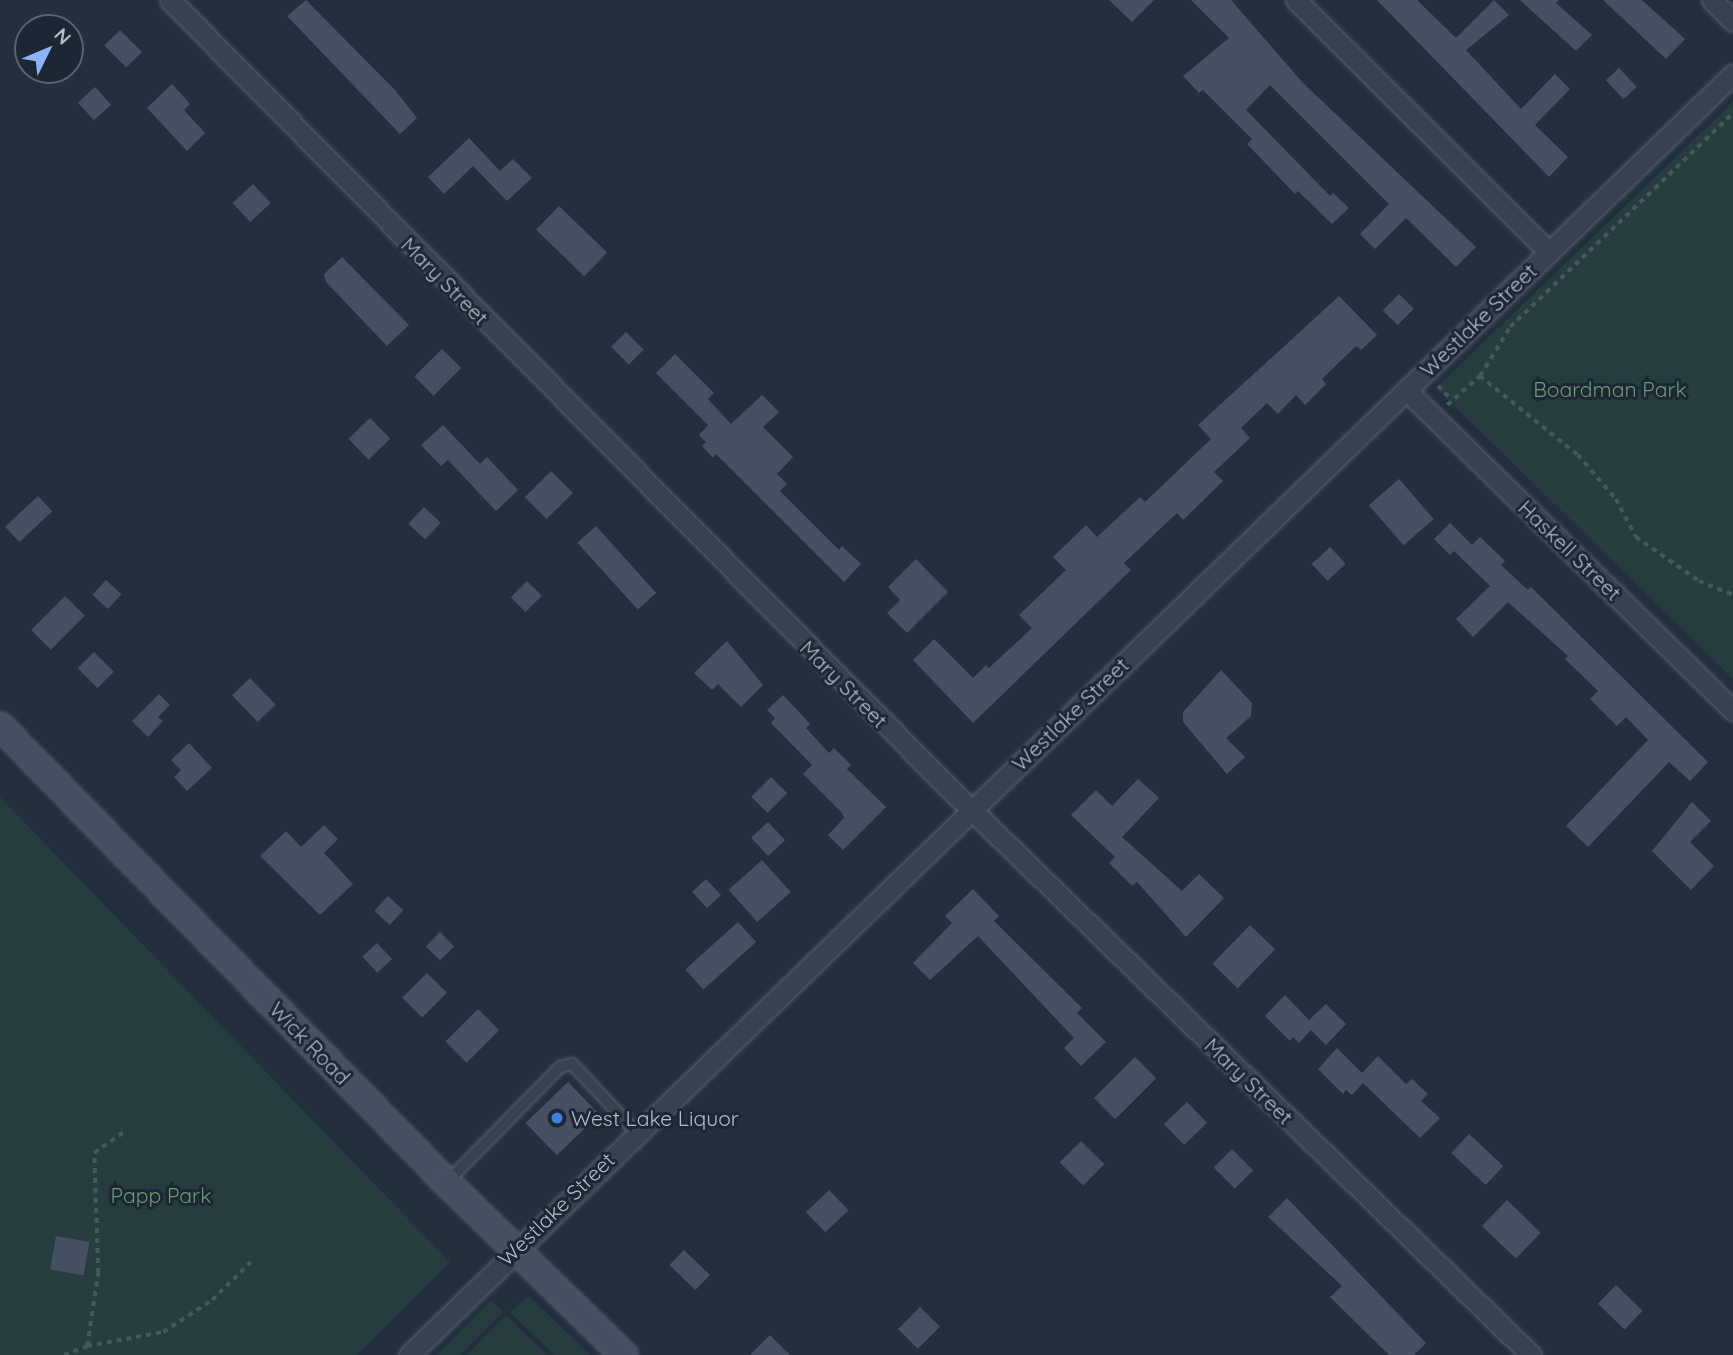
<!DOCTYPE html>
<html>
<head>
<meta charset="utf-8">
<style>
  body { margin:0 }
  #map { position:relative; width:1733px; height:1355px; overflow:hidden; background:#242f3e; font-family:Quicksand,sans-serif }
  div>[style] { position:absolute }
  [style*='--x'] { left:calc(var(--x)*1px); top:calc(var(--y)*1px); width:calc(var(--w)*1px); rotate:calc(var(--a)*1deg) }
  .green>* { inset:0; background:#263c3f }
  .building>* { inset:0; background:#455162; transform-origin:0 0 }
  .path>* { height:3.5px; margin-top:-1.75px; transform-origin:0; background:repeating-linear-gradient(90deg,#44595c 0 5px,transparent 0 10px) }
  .roads { filter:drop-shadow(0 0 2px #565f6c) drop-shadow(0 0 2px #565f6c) }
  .lane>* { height:10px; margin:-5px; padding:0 5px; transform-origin:5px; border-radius:5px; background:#38414e }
  .street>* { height:19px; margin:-9.5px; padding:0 9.5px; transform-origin:9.5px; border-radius:9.5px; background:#38414e }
  .secondary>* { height:26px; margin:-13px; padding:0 13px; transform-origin:13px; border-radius:13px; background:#465061 }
  .dots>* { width:19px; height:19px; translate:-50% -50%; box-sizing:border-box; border:4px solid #1d2633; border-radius:50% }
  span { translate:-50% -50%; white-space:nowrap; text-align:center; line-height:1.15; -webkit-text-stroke:6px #1d2633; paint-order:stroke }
  .street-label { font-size:21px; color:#b4bcc9 }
  .park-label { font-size:21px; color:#6b9a76 }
  .poi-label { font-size:21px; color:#b4bcc9 }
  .left { translate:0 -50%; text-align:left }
  .north { position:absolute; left:14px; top:14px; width:70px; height:70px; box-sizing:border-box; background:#1d2633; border:2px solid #59626f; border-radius:50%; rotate:47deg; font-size:19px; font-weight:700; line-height:28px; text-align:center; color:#b4bcc9 }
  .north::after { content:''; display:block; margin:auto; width:24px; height:32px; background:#8ab4f8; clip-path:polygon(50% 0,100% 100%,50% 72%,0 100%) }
</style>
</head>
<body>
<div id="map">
  <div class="green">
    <i style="clip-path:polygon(1733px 102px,1733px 679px,1436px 388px)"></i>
    <i style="clip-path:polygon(0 797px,450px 1262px,357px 1355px,0 1355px)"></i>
    <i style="clip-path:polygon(529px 1296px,590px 1355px,554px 1355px,510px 1312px)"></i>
    <i style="clip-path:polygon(491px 1300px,503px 1312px,460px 1355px,436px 1355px)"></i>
    <i style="clip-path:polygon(506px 1315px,547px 1355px,467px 1355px)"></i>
  </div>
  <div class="building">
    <i style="clip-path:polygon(306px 0,395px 90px,417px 118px,400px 134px,287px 16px)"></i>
    <i style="clip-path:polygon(1109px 0,1154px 0,1132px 22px)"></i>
    <i style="clip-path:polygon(1191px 0,1231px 0,1303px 83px,1476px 247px,1456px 267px,1406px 218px,1375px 249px,1360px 234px,1389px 204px,1270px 85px,1246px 110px,1330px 196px,1333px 193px,1349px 208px,1332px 224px,1298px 191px,1295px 194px,1247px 144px,1252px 139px,1203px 90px,1199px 93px,1183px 76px,1229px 38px)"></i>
    <i style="clip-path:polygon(1377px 0,1417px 0,1456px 38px,1494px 0,1509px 15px,1466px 50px,1521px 109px,1555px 74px,1570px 89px,1535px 125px,1568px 157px,1549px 177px)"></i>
    <i style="clip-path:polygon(1520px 0,1559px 0,1556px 3px,1592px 35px,1576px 51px)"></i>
    <i style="clip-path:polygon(1603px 0,1642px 0,1685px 39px,1666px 59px)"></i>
    <i style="left:120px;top:30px;width:31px;height:22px;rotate:45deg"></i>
    <i style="left:1619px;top:68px;width:26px;height:18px;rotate:47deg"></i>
    <i style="clip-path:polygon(172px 84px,190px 104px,184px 110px,205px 133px,187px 151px,147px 108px)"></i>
    <i style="left:95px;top:87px;width:24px;height:23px;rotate:48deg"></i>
    <i style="clip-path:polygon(469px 138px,500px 171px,513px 159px,532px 178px,507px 201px,473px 166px,444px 194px,428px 177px)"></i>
    <i style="left:253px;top:184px;width:26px;height:28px;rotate:47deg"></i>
    <i style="left:559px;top:206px;width:67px;height:33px;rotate:44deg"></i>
    <i style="clip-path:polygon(342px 257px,409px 325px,387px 346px,326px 282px,324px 274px)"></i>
    <i style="left:1399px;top:294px;width:21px;height:23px;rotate:45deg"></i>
    <i style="clip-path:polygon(1339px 296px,1377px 335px,1361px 350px,1356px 346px,1322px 379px,1326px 384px,1305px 405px,1296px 395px,1278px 414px,1267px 403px,1241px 428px,1250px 438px,1214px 472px,1223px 481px,1183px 520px,1177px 513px,1124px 563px,1131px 570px,973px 723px,913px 660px,934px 639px,973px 678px,986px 665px,989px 668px,1032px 628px,1019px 615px,1066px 570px,1053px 557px,1086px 525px,1097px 537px,1140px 497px,1145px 502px,1211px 439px,1198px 425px)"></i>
    <i style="left:626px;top:332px;width:25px;height:21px;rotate:45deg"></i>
    <i style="left:442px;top:349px;width:27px;height:39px;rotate:45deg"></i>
    <i style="clip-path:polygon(675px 354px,714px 393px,708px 399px,731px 424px,762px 395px,779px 412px,763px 427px,793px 457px,777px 474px,787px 484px,780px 491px,839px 550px,842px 546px,861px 564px,844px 582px,716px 454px,713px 458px,702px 446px,706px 442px,699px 435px,708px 425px,656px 373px)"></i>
    <i style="left:370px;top:418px;width:29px;height:30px;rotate:46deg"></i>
    <i style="clip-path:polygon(443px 425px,480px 464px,487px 457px,518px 490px,496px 511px,448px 460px,441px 466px,421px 445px)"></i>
    <i style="left:551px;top:471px;width:31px;height:37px;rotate:45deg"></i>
    <i style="left:1399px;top:479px;width:53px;height:40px;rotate:49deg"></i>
    <i style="left:38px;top:496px;width:21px;height:45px;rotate:47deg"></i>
    <i style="left:424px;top:507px;width:23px;height:23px;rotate:43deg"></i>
    <i style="clip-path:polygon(1450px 523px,1472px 545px,1480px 537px,1505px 561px,1501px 565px,1528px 590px,1531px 587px,1708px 762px,1690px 781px,1669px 762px,1588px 847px,1566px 826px,1648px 740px,1626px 717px,1617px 726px,1590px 699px,1598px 691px,1565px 659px,1568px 656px,1508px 602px,1473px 637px,1456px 619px,1490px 586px,1454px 551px,1450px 555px,1434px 539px)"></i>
    <i style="left:596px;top:526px;width:90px;height:25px;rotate:48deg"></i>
    <i style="left:1330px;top:547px;width:23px;height:25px;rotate:47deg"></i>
    <i style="clip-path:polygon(916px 559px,948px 592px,907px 633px,887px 613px,900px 600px,888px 587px)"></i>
    <i style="left:106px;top:580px;width:21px;height:20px;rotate:43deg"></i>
    <i style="left:527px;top:581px;width:21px;height:23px;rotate:45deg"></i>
    <i style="left:65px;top:596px;width:28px;height:48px;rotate:45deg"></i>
    <i style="clip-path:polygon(727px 641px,763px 685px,741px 707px,718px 684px,712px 690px,694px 673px)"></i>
    <i style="left:94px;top:652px;width:28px;height:23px;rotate:45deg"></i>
    <i style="clip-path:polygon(1221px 670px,1252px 703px,1251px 716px,1226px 738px,1245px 757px,1227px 774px,1183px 722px,1183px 712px)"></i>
    <i style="left:250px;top:678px;width:37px;height:25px;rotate:46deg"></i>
    <i style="clip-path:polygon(159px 694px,170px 705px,158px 717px,163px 721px,148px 737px,132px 721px)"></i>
    <i style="clip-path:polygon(783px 695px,810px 724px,806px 728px,829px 753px,834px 748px,851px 765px,847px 769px,886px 807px,843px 850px,828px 835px,844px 818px,842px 813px,803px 774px,812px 765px,771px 723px,775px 718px,767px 710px)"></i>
    <i style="clip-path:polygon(189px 743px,212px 768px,187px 791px,174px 777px,181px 770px,171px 760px)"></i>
    <i style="left:771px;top:777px;width:23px;height:28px;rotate:45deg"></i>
    <i style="clip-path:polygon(1138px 779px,1159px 798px,1122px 837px,1182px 891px,1199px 874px,1224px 898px,1186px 937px,1137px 882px,1132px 886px,1109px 863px,1115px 857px,1071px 815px,1096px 790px,1112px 806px)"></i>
    <i style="clip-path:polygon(1692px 802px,1711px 821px,1690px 842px,1714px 866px,1691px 890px,1652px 851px)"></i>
    <i style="left:768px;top:822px;width:25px;height:23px;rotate:47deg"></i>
    <i style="clip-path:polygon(324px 825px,338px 839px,324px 853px,353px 884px,320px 915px,260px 856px,286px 831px,301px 847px)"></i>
    <i style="left:762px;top:860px;width:43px;height:45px;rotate:48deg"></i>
    <i style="left:706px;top:879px;width:22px;height:19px;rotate:47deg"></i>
    <i style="clip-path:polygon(973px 889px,999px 916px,994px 921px,1082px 1008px,1077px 1013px,1106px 1042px,1081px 1066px,1064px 1048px,1074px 1038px,978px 936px,930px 980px,913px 963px,952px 923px,945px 916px)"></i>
    <i style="left:388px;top:896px;width:21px;height:20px;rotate:43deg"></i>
    <i style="left:738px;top:922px;width:27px;height:71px;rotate:48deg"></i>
    <i style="left:1250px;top:925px;width:35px;height:54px;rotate:44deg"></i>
    <i style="left:440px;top:932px;width:20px;height:20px;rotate:45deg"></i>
    <i style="left:377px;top:943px;width:22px;height:20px;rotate:47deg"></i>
    <i style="left:427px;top:973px;width:28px;height:35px;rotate:45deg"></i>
    <i style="clip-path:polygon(1285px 995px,1309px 1020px,1326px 1004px,1346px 1024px,1326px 1045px,1311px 1030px,1299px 1043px,1293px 1037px,1290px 1041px,1265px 1016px)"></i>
    <i style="left:478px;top:1009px;width:30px;height:46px;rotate:45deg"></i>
    <i style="clip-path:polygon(1337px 1048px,1362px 1073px,1378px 1056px,1406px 1084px,1412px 1079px,1428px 1094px,1421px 1101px,1440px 1118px,1420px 1138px,1363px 1083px,1352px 1095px,1346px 1090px,1343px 1094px,1318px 1069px)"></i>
    <i style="left:1135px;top:1057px;width:30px;height:58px;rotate:45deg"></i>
    <i style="left:568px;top:1082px;width:45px;height:59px;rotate:46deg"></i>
    <i style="left:1187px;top:1102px;width:29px;height:32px;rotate:46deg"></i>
    <i style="left:1469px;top:1134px;width:47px;height:26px;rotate:43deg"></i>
    <i style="left:1081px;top:1141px;width:33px;height:30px;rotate:45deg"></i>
    <i style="left:1232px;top:1149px;width:30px;height:26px;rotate:45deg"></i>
    <i style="left:829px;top:1190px;width:28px;height:32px;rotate:46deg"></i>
    <i style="clip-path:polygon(1287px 1198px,1426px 1343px,1414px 1355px,1389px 1355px,1330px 1297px,1342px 1286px,1268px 1217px)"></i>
    <i style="left:1507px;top:1200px;width:47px;height:36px;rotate:44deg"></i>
    <i style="left:56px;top:1236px;width:34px;height:34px;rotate:10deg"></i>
    <i style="left:684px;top:1250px;width:36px;height:21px;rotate:44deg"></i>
    <i style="left:1616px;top:1285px;width:37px;height:26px;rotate:44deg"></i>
    <i style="left:920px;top:1307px;width:28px;height:31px;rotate:45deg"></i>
    <i style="clip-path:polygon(770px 1335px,790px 1355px,750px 1355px)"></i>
  </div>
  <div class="path">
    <i style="--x:1480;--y:376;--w:126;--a:38.9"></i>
    <i style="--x:1578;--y:455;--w:58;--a:49.2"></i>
    <i style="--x:1616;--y:499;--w:43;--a:62.2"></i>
    <i style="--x:1636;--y:537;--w:77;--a:34.9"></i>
    <i style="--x:1699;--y:581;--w:37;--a:22"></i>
    <i style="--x:1438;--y:386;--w:20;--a:45"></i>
    <i style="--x:1447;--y:405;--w:44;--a:-41.3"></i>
    <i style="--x:1480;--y:376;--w:57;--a:-58.5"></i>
    <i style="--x:1510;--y:327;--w:309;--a:-43.8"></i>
    <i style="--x:87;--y:1346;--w:74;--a:-81.4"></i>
    <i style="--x:98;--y:1273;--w:120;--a:-91.9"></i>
    <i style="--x:94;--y:1153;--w:37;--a:-35"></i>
    <i style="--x:64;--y:1355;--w:25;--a:-21"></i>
    <i style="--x:87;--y:1346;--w:77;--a:-10.4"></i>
    <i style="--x:163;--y:1332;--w:59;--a:-33.1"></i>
    <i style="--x:212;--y:1300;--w:54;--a:-44.3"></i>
  </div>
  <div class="roads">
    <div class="lane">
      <i style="--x:448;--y:1181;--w:160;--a:-45.5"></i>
      <i style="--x:560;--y:1067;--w:12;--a:-14"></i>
      <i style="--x:572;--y:1064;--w:93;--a:46.7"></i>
    </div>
    <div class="street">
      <i style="--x:170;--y:0;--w:1104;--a:45.33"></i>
      <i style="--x:946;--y:785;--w:817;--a:44.26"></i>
      <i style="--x:1296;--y:0;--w:357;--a:44.9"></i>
      <i style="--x:1712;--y:0;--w:30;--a:45"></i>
      <i style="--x:1406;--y:390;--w:458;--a:44.4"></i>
      <i style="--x:409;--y:1355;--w:1842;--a:-44.05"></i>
    </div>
    <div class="secondary">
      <i style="--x:0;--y:726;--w:639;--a:45.63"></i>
      <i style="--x:447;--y:1183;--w:247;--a:44.2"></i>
    </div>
  </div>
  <div class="dots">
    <i style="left:557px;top:1118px;background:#3f7fe0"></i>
  </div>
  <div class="street-label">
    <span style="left:445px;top:281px;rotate:45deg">Mary Street</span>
    <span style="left:1478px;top:320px;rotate:-44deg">Westlake Street</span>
    <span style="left:1570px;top:550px;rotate:44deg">Haskell Street</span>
    <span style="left:844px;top:684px;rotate:45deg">Mary Street</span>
    <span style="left:1070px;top:714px;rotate:-44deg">Westlake Street</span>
    <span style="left:310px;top:1043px;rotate:46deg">Wick Road</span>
    <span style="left:1249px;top:1081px;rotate:44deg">Mary Street</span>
    <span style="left:556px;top:1209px;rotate:-44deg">Westlake Street</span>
  </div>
  <div class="park-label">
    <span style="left:1610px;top:389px">Boardman Park</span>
    <span style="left:161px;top:1195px">Papp Park</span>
  </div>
  <div class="poi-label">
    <span class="left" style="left:571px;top:1118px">West Lake Liquor</span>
  </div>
  <div class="north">N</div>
</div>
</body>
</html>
